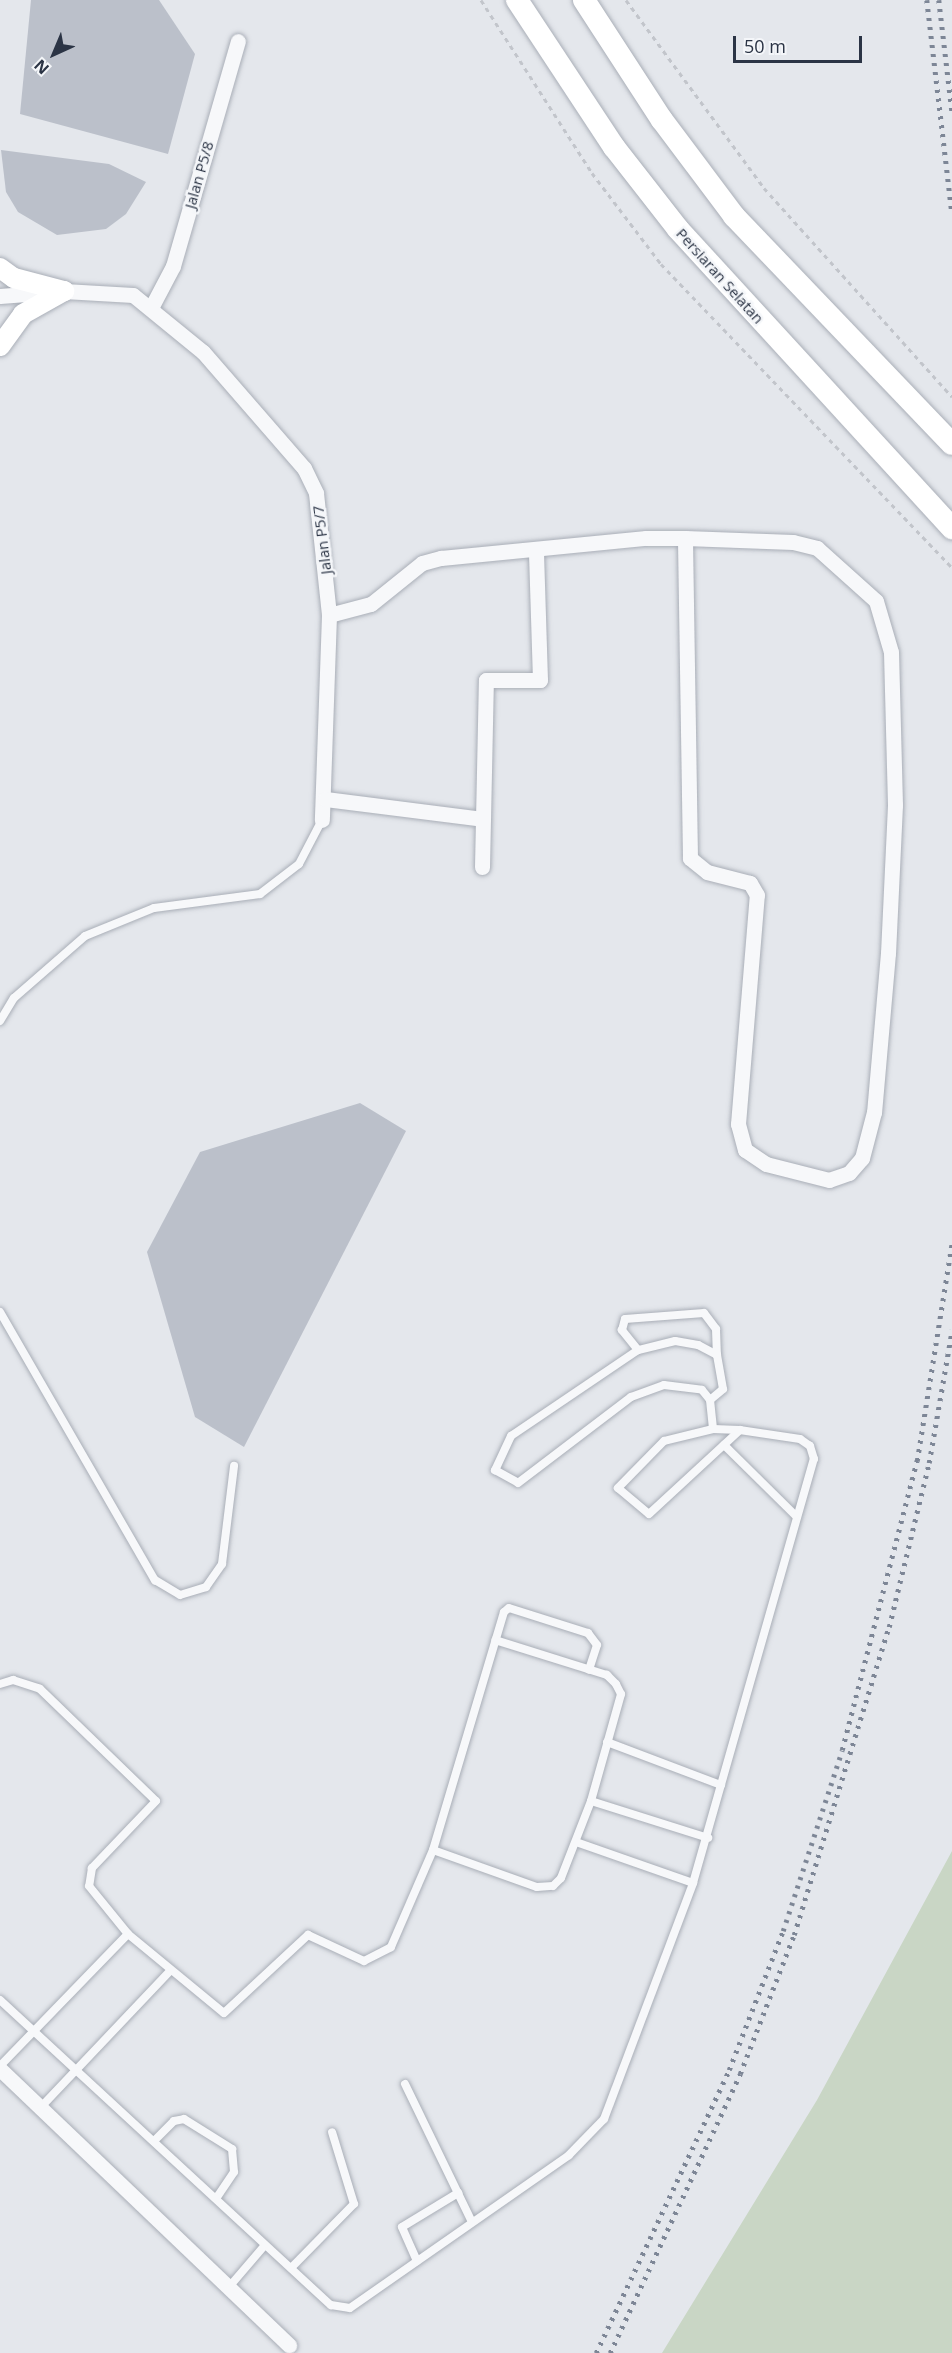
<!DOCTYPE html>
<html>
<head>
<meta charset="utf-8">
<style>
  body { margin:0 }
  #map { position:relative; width:952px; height:2353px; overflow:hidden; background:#e4e7ec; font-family:"Open Sans",sans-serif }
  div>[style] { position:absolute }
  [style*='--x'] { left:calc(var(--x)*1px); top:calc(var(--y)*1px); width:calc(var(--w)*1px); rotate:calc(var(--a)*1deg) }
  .green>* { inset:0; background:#c9d6c5 }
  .building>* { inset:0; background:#bbc0ca }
  .path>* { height:3px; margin-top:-1.5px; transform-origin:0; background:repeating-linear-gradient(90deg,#c2c5cb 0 4.5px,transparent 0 9px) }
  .roads { filter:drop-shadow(0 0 2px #a9aeb7) drop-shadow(0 0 2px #a9aeb7) }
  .lane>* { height:8px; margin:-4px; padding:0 4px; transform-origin:4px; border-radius:4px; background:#f7f8fa }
  .street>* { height:15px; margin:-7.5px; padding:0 7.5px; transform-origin:7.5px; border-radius:7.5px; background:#f7f8fa }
  .secondary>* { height:20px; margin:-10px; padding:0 10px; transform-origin:10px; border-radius:10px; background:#fff }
  .primary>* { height:22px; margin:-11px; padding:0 11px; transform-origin:11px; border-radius:11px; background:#fff }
  .rail>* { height:4.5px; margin-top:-2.25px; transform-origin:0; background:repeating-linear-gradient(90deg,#7d8696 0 3px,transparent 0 9px) }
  span { translate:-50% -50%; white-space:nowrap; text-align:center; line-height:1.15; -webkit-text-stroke:5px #f4f6f9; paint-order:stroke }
  .street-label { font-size:15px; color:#2b3445 }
  .north { position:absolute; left:24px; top:24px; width:60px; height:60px; -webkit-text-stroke:4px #f4f6f9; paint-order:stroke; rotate:224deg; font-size:16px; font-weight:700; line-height:24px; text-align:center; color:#2b3445 }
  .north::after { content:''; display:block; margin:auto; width:21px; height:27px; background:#2b3445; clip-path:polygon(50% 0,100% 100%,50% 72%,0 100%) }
  .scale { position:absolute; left:733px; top:36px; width:129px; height:27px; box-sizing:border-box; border:3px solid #2b3445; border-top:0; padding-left:8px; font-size:18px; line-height:21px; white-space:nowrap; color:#2b3445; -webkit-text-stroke:4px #f4f6f9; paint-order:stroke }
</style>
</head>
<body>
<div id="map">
  <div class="green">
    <i style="clip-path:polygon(952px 1851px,952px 2353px,662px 2353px,817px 2100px)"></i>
  </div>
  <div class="building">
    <i style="clip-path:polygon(31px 0,159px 0,195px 54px,168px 154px,20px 114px)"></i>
    <i style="clip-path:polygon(1px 150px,109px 164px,146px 182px,126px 214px,106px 229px,57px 235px,18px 212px,6px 192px)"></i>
    <i style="clip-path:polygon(360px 1103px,406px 1131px,244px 1447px,195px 1417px,147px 1252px,200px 1152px)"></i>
  </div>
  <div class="path">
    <i style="--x:481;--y:0;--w:206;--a:57.3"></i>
    <i style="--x:592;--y:173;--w:114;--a:52.8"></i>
    <i style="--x:661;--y:264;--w:420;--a:46.2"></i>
    <i style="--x:626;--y:0;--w:233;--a:53.7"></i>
    <i style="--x:764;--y:188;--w:281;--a:48"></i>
  </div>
  <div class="roads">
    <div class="lane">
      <i style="--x:0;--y:1021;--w:27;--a:-59"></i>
      <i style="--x:14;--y:998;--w:94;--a:-41.1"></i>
      <i style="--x:85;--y:936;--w:74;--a:-22.1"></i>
      <i style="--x:154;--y:908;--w:107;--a:-7.5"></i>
      <i style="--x:260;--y:894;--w:49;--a:-37.6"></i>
      <i style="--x:299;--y:864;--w:50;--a:-62.4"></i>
      <i style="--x:0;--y:1312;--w:310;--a:60"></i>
      <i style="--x:155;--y:1580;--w:29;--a:31"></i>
      <i style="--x:180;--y:1595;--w:27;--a:-17"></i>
      <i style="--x:206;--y:1587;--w:28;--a:-55"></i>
      <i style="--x:222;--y:1564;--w:99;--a:-83"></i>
      <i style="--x:638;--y:1350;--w:26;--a:-129"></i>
      <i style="--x:622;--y:1330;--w:11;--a:-75"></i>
      <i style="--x:625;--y:1319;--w:79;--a:-4.3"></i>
      <i style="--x:704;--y:1313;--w:20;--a:53"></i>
      <i style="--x:716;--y:1329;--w:26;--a:88"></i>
      <i style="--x:710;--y:1400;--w:17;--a:-40"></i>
      <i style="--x:723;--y:1389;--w:35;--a:-100"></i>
      <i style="--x:717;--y:1355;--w:21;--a:-152"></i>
      <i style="--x:698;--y:1345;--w:23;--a:-170"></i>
      <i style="--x:675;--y:1341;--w:38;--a:166"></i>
      <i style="--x:638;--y:1350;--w:153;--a:145.9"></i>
      <i style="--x:511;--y:1436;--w:38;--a:115"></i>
      <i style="--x:495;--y:1470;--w:26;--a:29"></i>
      <i style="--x:518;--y:1483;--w:142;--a:-37.3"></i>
      <i style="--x:631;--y:1397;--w:35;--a:-20"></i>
      <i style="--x:664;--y:1385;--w:38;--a:7"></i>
      <i style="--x:702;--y:1390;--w:13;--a:51"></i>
      <i style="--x:710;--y:1400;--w:29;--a:84"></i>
      <i style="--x:724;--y:1445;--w:101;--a:44.6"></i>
      <i style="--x:0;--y:1684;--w:14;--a:-17"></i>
      <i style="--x:13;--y:1680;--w:28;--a:18"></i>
      <i style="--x:40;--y:1689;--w:161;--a:44"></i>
      <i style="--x:156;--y:1801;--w:93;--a:133.7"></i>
      <i style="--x:92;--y:1868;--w:18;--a:99"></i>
      <i style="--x:89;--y:1886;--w:62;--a:50.9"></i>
      <i style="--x:128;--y:1934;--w:124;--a:39.5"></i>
      <i style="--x:224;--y:2013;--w:115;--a:-42.9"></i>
      <i style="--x:308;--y:1935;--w:62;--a:24.9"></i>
      <i style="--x:364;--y:1961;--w:30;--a:-27"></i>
      <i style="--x:391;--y:1947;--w:106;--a:-66.6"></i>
      <i style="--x:433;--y:1850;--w:248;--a:-73.4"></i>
      <i style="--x:504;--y:1612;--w:6;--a:-39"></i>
      <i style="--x:509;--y:1608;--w:83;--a:17.6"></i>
      <i style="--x:588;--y:1633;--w:15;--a:53"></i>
      <i style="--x:597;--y:1645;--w:26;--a:108"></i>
      <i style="--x:607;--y:1742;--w:122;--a:20.7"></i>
      <i style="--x:591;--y:1801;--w:123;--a:17.5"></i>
      <i style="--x:576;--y:1842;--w:124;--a:19.3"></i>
      <i style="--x:433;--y:1850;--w:110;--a:19.6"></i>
      <i style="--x:537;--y:1887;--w:16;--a:-4"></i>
      <i style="--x:553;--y:1886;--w:11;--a:-45"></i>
      <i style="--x:561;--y:1878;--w:83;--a:-68.7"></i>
      <i style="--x:591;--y:1801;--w:111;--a:-74.3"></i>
      <i style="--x:621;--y:1694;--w:11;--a:-117"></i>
      <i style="--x:616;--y:1684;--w:13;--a:-135"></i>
      <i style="--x:607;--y:1675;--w:117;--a:-162.6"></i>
      <i style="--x:0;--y:2000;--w:450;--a:42.7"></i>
      <i style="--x:331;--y:2305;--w:19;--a:9"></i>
      <i style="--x:350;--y:2308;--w:267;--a:-34.9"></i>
      <i style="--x:569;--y:2155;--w:50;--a:-45.8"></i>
      <i style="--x:604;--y:2119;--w:252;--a:-69.3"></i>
      <i style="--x:693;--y:1883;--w:441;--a:-74.1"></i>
      <i style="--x:814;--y:1459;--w:14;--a:-107"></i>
      <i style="--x:810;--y:1446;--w:12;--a:-145"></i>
      <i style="--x:800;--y:1439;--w:61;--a:-171.5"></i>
      <i style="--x:740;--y:1430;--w:27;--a:-178"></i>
      <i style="--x:713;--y:1429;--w:50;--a:166.2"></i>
      <i style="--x:664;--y:1441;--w:66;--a:134.4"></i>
      <i style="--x:618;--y:1488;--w:40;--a:40"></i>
      <i style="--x:649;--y:1514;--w:124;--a:-42.7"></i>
      <i style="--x:0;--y:2066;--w:184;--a:-45.9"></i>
      <i style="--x:405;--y:2084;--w:153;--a:64.1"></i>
      <i style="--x:41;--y:2107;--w:187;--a:-46.5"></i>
      <i style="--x:154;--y:2141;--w:28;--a:-45"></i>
      <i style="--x:174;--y:2121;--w:10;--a:-11"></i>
      <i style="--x:184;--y:2119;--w:57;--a:32"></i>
      <i style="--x:232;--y:2149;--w:23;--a:85"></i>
      <i style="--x:234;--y:2172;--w:32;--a:124"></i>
      <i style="--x:417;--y:2261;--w:37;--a:-114"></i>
      <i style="--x:402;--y:2227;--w:66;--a:-31.3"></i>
      <i style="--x:291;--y:2268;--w:90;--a:-45.5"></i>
      <i style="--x:354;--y:2204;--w:75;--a:-107"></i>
      <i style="--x:229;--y:2287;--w:55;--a:-49.4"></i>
    </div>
    <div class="street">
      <i style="--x:0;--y:296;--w:64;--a:-4.5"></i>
      <i style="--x:64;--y:291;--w:69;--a:3.3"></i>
      <i style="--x:133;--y:295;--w:90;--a:39.2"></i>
      <i style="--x:203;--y:352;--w:154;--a:49"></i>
      <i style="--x:304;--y:468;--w:28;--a:64"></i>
      <i style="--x:316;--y:493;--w:123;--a:83.9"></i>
      <i style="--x:329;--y:615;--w:205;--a:92"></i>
      <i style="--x:152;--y:306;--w:45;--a:-62.3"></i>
      <i style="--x:173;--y:266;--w:234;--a:-73.9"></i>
      <i style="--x:329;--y:615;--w:43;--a:-14.7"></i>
      <i style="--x:371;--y:604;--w:65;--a:-38.8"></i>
      <i style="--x:422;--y:563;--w:20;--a:-15"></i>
      <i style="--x:441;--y:558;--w:206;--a:-5.6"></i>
      <i style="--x:646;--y:538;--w:39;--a:0"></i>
      <i style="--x:685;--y:538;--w:108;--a:2.1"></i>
      <i style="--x:793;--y:542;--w:25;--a:14"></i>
      <i style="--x:817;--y:548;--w:79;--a:41.9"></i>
      <i style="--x:876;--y:601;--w:53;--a:73.6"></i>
      <i style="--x:891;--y:652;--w:153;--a:88.5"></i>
      <i style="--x:895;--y:805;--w:148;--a:92.7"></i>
      <i style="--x:888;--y:953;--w:160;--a:95"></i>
      <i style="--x:874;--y:1112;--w:48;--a:104.6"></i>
      <i style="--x:862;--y:1158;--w:20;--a:131"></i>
      <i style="--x:849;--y:1173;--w:21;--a:161"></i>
      <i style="--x:829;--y:1180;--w:65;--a:-165.7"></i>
      <i style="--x:766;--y:1164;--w:25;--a:-146"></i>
      <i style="--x:745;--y:1150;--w:27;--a:-105"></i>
      <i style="--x:738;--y:1124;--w:230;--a:-85.3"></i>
      <i style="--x:757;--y:895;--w:14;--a:-120"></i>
      <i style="--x:750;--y:883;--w:44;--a:-165.7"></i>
      <i style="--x:707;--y:872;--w:22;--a:-141"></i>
      <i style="--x:690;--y:858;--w:320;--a:-90.9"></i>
      <i style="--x:325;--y:799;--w:159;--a:7.2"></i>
      <i style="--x:482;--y:867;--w:187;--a:-88.8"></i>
      <i style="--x:486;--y:680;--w:54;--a:0"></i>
      <i style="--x:540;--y:680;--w:127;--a:-91.8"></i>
      <i style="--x:0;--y:2069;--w:400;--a:43.7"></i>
    </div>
    <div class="secondary">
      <i style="--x:0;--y:268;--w:17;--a:36"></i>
      <i style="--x:14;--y:278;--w:52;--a:14.6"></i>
      <i style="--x:0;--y:346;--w:39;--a:-54"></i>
      <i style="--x:23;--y:314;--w:47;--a:-29.3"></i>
    </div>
    <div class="primary">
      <i style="--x:517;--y:0;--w:176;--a:56.6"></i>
      <i style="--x:614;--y:147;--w:104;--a:52"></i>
      <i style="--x:678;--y:229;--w:406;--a:47.5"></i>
      <i style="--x:584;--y:0;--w:143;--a:57"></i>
      <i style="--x:662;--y:120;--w:120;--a:53.1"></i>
      <i style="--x:734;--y:216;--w:315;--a:46.3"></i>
    </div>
  </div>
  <div class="rail">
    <i style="--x:927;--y:0;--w:213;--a:83.3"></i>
    <i style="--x:939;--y:0;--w:112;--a:83.3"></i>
    <i style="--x:596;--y:2353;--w:313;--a:-64.8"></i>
    <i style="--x:729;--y:2070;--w:149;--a:-68.8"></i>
    <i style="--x:783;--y:1931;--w:190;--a:-71.9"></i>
    <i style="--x:842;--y:1750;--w:299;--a:-75.5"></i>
    <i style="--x:917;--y:1461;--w:222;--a:-80.9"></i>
    <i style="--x:610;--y:2353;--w:308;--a:-65"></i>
    <i style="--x:740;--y:2074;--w:149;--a:-68.8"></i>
    <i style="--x:794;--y:1935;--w:322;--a:-72.9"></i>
    <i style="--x:889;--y:1627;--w:169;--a:-76.3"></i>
    <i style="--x:929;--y:1463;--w:135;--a:-80.2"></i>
  </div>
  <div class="street-label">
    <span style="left:199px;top:175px;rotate:-74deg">Jalan P5/8</span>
    <span style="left:720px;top:276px;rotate:48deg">Persiaran Selatan</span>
    <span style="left:322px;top:540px;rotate:-97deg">Jalan P5/7</span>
  </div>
  <div class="north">N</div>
  <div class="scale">50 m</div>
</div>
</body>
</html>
